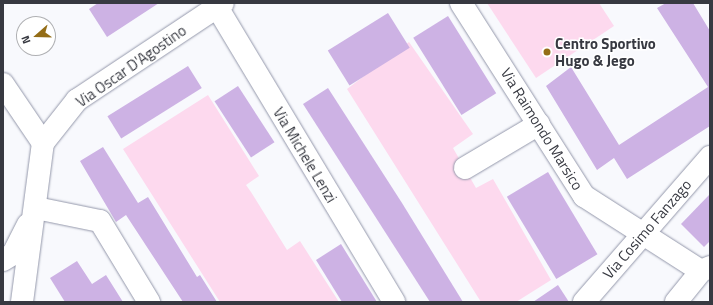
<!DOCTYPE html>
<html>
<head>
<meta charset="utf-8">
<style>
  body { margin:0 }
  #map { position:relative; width:713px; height:305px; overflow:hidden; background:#f8f9fd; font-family:"Titillium Web",sans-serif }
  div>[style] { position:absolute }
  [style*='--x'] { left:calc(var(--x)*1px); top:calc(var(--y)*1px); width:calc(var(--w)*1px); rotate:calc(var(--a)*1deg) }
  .green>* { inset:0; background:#fdd9ee }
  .building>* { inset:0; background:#cdb2e4; transform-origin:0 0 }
  .roads { filter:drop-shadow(0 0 1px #9498ab) drop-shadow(0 0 1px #9498ab) }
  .minor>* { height:22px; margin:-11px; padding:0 11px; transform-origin:11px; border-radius:11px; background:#fff }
  .dots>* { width:11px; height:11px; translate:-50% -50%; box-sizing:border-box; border:2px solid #fff; border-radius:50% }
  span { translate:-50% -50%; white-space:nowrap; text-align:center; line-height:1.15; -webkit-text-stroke:3px #fff; paint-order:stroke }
  .poi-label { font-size:15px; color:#373941; font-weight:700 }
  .left { translate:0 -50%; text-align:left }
  .street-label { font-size:15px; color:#373941 }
  .frame { position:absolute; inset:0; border:4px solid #373941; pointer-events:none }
  .north { position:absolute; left:16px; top:16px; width:40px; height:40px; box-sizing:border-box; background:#fff; border:1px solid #afb0b3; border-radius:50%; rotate:250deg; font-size:11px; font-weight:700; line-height:16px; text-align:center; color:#373941 }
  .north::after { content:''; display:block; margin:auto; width:14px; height:18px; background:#946d17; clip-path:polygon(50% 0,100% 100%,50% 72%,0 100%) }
</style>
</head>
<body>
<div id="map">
  <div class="green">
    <i style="clip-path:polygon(487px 3px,599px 3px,614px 26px,536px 78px)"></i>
    <i style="clip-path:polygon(409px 42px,473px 134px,453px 148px,476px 188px,493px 179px,551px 280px,516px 302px,481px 302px,347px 89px)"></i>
    <i style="clip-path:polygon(208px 95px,259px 176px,246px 185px,251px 192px,287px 250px,300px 241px,339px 302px,220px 302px,123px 149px)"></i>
  </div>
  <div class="building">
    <i style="clip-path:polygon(98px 3px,159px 3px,107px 37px,89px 9px)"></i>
    <i style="clip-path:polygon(666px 3px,693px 3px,710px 31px,710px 126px,627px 179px,614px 158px,597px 170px,546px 86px,571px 67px,619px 145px,708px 87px,657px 8px)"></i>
    <i style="left:388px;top:13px;width:41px;height:71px;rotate:58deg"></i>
    <i style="left:448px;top:16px;width:91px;height:41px;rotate:58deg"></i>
    <i style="left:188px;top:66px;width:26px;height:95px;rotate:58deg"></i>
    <i style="left:238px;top:86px;width:67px;height:28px;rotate:57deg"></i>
    <i style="clip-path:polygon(328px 88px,402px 203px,463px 302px,430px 302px,303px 104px)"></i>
    <i style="clip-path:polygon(103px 147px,138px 203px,148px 197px,197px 277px,200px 275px,217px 302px,183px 302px,126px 215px,116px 222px,80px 161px)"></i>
    <i style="left:548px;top:172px;width:96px;height:48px;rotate:59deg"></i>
    <i style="clip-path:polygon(710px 194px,710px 241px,704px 247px,681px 224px)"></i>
    <i style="clip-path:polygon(341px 244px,377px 302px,342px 302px,316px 260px)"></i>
    <i style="clip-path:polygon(77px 261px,92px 284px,106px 275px,123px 302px,65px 302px,50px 278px)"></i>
    <i style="clip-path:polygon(558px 285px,569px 302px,533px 302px)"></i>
  </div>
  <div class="roads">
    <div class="minor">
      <i style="--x:461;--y:3;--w:229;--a:57.5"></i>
      <i style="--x:584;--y:196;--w:139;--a:32.7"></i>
      <i style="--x:701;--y:271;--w:10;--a:-24"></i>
      <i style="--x:217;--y:7;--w:344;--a:59"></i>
      <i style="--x:3;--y:84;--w:71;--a:55.9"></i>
      <i style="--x:465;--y:168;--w:86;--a:-30.7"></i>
      <i style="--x:36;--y:208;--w:65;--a:11.5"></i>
      <i style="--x:100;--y:221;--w:95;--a:58.8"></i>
      <i style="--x:3;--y:260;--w:12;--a:-31"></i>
      <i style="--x:13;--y:254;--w:33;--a:-63"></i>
      <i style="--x:22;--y:302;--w:160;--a:-82.5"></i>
      <i style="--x:43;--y:143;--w:55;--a:-51.7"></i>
      <i style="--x:77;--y:100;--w:175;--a:-33.6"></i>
      <i style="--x:584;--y:302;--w:192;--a:-49"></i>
      <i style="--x:676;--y:302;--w:40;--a:-51"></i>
    </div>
  </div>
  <div class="dots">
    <i style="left:547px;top:52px;background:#946d17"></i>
  </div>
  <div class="poi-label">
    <span class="left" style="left:555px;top:52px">Centro Sportivo<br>Hugo &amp; Jego</span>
  </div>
  <div class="street-label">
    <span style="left:131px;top:66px;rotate:-35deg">Via Oscar D'Agostino</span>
    <span style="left:542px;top:129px;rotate:58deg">Via Raimondo Marsico</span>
    <span style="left:305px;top:155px;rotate:59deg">Via Michele Lenzi</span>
    <span style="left:647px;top:229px;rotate:-49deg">Via Cosimo Fanzago</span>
  </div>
  <div class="frame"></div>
  <div class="north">N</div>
</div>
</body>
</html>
